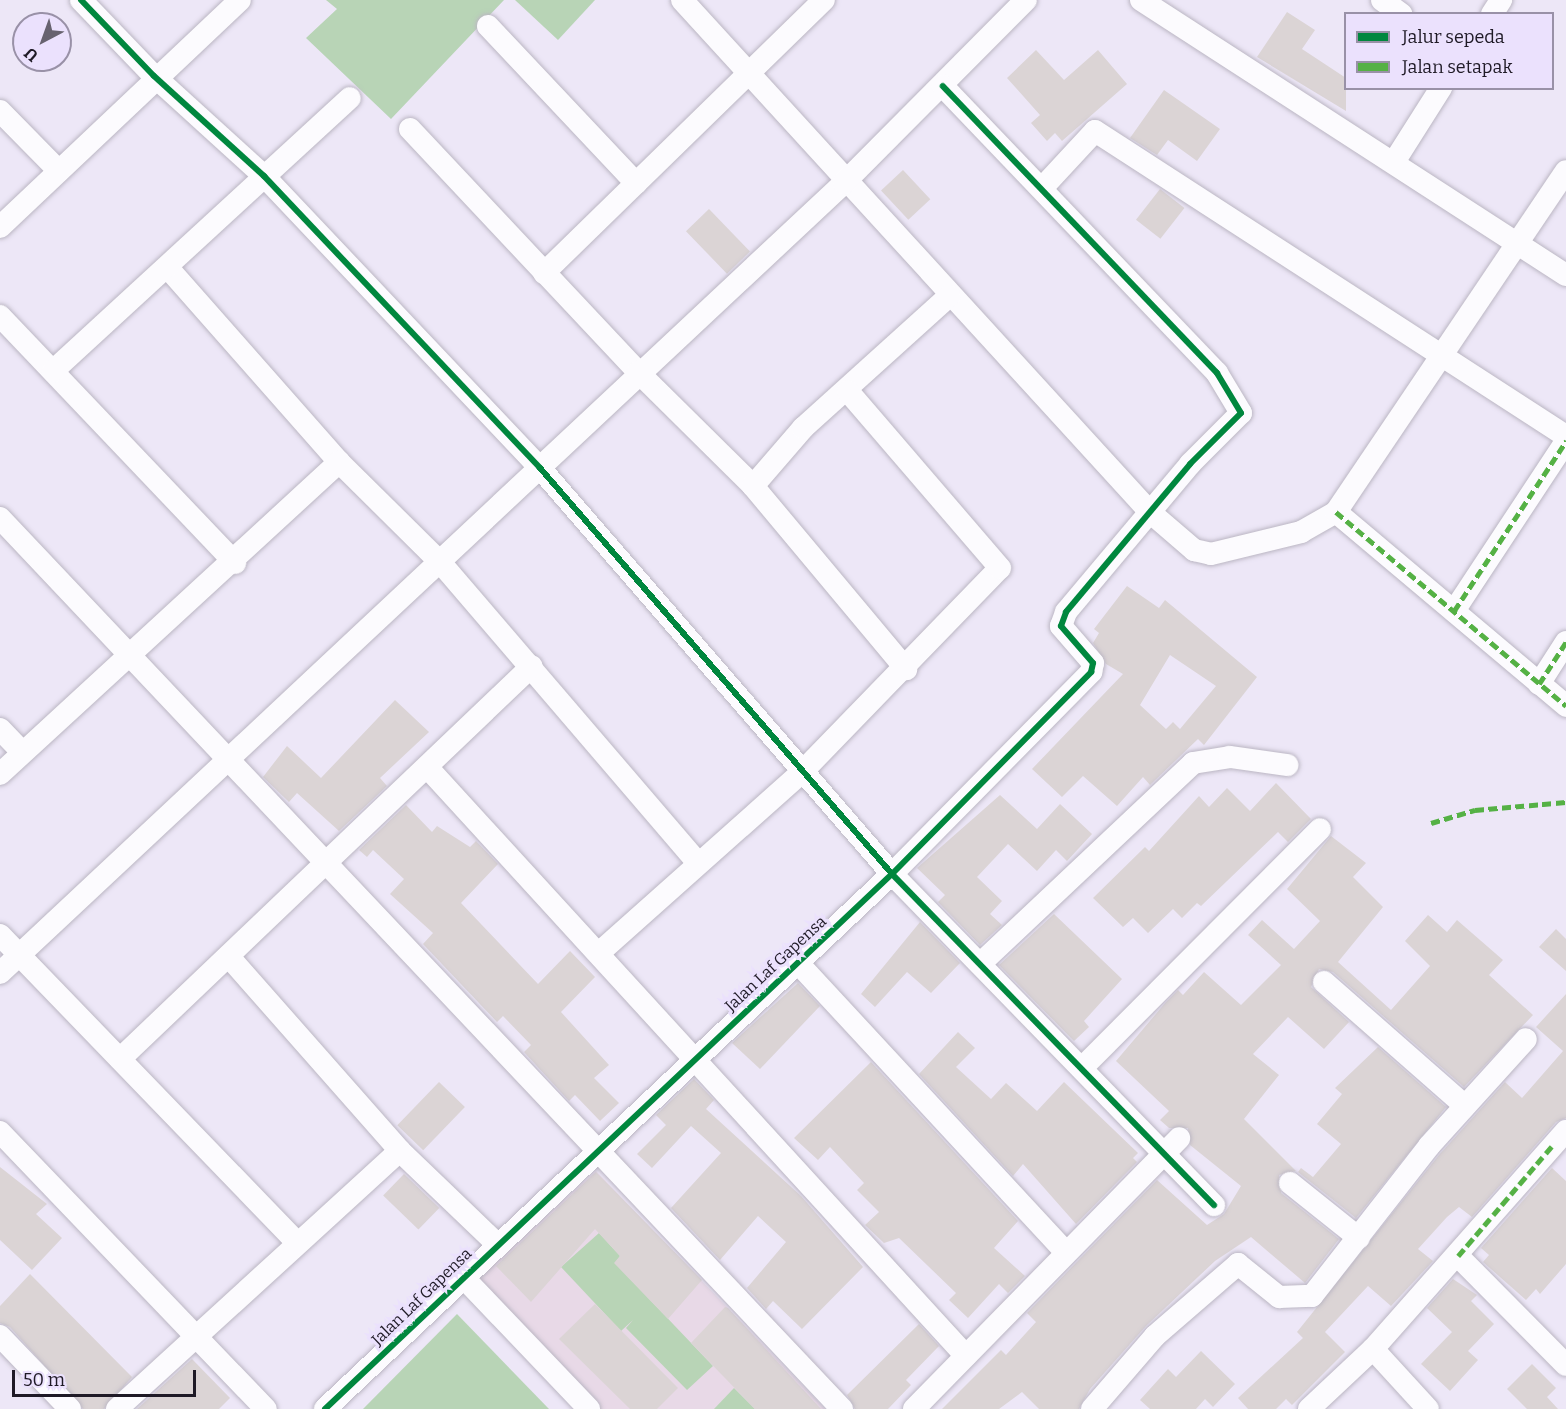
<!DOCTYPE html>
<html>
<head>
<meta charset="utf-8">
<style>
  body { margin:0 }
  #map { position:relative; width:1566px; height:1409px; overflow:hidden; background:#ede7f7; font-family:Bitter,serif }
  div>[style] { position:absolute }
  [style*='--x'] { left:calc(var(--x)*1px); top:calc(var(--y)*1px); width:calc(var(--w)*1px); rotate:calc(var(--a)*1deg) }
  .education>* { inset:0; background:#e8d9e7 }
  .green>* { inset:0; background:#b8d4b6 }
  .building>* { inset:0; background:#dbd4d5; transform-origin:0 0 }
  .roads { filter:drop-shadow(0 0 2px #bbb6c3) drop-shadow(0 0 2px #bbb6c3) }
  .street>* { height:22px; margin:-11px; padding:0 11px; transform-origin:11px; border-radius:11px; background:#fcfbfe }
  .quiet>* { height:4.5px; margin-top:-2.25px; transform-origin:0; background:repeating-linear-gradient(90deg,#55b145 0 9px,transparent 0 13.5px) }
  .cycleway>* { height:6px; margin:-3px; padding:0 3px; transform-origin:3px; border-radius:3px; background:#00873e }
  span { translate:-50% -50%; white-space:nowrap; text-align:center; line-height:1.15; -webkit-text-stroke:6px #ebe1fd; paint-order:stroke }
  .street-label { font-size:16px; color:#1f1a26 }
  .legend { position:absolute; left:1344px; top:12px; width:210px; height:78px; box-sizing:border-box; background:#ebe1fd; border:2px solid #9991a7; margin:0; padding:8px 10px; list-style:none; font-size:18px; color:#1f1a26 }
  .legend li { display:flex; align-items:center; gap:12px; height:30px }
  .legend b { width:30px; border:2px solid #9991a7 }
  .north { position:absolute; left:12px; top:12px; width:60px; height:60px; box-sizing:border-box; background:#ebe1fd; border:2px solid #9991a7; border-radius:50%; rotate:221deg; font-size:16px; font-weight:700; line-height:24px; text-align:center; color:#1f1a26 }
  .north::after { content:''; display:block; margin:auto; width:21px; height:27px; background:#67626f; clip-path:polygon(50% 0,100% 100%,50% 72%,0 100%) }
  .scale { position:absolute; left:12px; top:1370px; width:184px; height:27px; box-sizing:border-box; border:3px solid #1f1a26; border-top:0; padding-left:8px; font-size:18px; line-height:21px; white-space:nowrap; color:#1f1a26; -webkit-text-stroke:4px #ebe1fd; paint-order:stroke }
</style>
</head>
<body>
<div id="map">
  <div class="education">
    <i style="clip-path:polygon(596px 1171px,825px 1409px,599px 1409px,476px 1278px)"></i>
  </div>
  <div class="green">
    <i style="clip-path:polygon(326px 0,504px 0,391px 119px,306px 38px,337px 9px)"></i>
    <i style="clip-path:polygon(515px 0,595px 0,558px 40px)"></i>
    <i style="clip-path:polygon(599px 1233px,620px 1256px,615px 1263px,713px 1366px,687px 1390px,626px 1328px,633px 1320px,621px 1331px,561px 1267px)"></i>
    <i style="clip-path:polygon(457px 1314px,549px 1409px,363px 1409px)"></i>
    <i style="clip-path:polygon(734px 1388px,755px 1409px,714px 1409px)"></i>
  </div>
  <div class="building">
    <i style="clip-path:polygon(1287px 12px,1315px 30px,1302px 49px,1346px 78px,1346px 111px,1257px 57px)"></i>
    <i style="clip-path:polygon(1036px 50px,1064px 80px,1098px 50px,1127px 84px,1062px 141px,1055px 133px,1047px 141px,1031px 123px,1040px 115px,1007px 78px)"></i>
    <i style="clip-path:polygon(1164px 90px,1220px 129px,1197px 161px,1168px 140px,1157px 155px,1130px 138px)"></i>
    <i style="left:903px;top:170px;width:40px;height:30px;rotate:47deg"></i>
    <i style="left:1160px;top:189px;width:31px;height:39px;rotate:38deg"></i>
    <i style="left:709px;top:209px;width:59px;height:32px;rotate:46deg"></i>
    <i style="clip-path:polygon(evenodd,1127px 586px,1159px 608px,1165px 600px,1257px 677px,1204px 745px,1198px 739px,1150px 785px,1143px 777px,1117px 806px,1083px 776px,1062px 797px,1032px 769px,1123px 674px,1106px 664px,1093px 643px,1099px 633px,1094px 629px,1127px 586px,1170px 655px,1216px 686px,1180px 729px,1173px 722px,1166px 729px,1140px 705px,1170px 655px)"></i>
    <i style="clip-path:polygon(395px 700px,429px 732px,380px 778px,387px 786px,339px 831px,297px 793px,289px 802px,263px 777px,287px 746px,321px 778px)"></i>
    <i style="clip-path:polygon(1276px 783px,1311px 819px,1288px 842px,1278px 832px,1201px 906px,1197px 903px,1182px 918px,1173px 909px,1148px 933px,1133px 918px,1123px 927px,1093px 898px,1145px 847px,1149px 851px,1199px 796px,1209px 807px,1227px 788px,1250px 811px)"></i>
    <i style="clip-path:polygon(1000px 795px,1037px 829px,1060px 804px,1092px 834px,1067px 861px,1056px 850px,1037px 871px,1008px 844px,977px 877px,1002px 901px,990px 914px,1002px 925px,980px 945px,938px 902px,945px 895px,917px 868px)"></i>
    <i style="clip-path:polygon(406px 805px,432px 832px,437px 826px,470px 847px,476px 841px,498px 864px,461px 903px,538px 984px,570px 951px,595px 977px,561px 1012px,609px 1065px,594px 1078px,619px 1103px,600px 1121px,575px 1095px,569px 1101px,524px 1052px,531px 1045px,503px 1016px,497px 1022px,423px 944px,433px 933px,390px 894px,404px 879px,373px 850px,367px 857px,359px 850px)"></i>
    <i style="clip-path:polygon(1331px 836px,1366px 863px,1353px 877px,1383px 907px,1338px 962px,1391px 1010px,1430px 966px,1405px 941px,1428px 915px,1447px 932px,1457px 920px,1503px 960px,1489px 975px,1533px 1015px,1464px 1087px,1333px 972px,1319px 969px,1311px 987px,1349px 1022px,1324px 1049px,1288px 1017px,1253px 1054px,1279px 1075px,1244px 1119px,1296px 1171px,1279px 1175px,1281px 1193px,1339px 1239px,1305px 1283px,1251px 1237px,1215px 1261px,1146px 1326px,1090px 1389px,1079px 1409px,1039px 1409px,1022px 1392px,999px 1409px,942px 1409px,1001px 1350px,1006px 1355px,1036px 1322px,1027px 1313px,1157px 1180px,1207px 1225px,1224px 1214px,1241px 1186px,1190px 1145px,1188px 1128px,1169px 1128px,1160px 1120px,1169px 1111px,1116px 1061px,1166px 1002px,1178px 990px,1183px 995px,1204px 972px,1241px 1005px,1281px 965px,1248px 935px,1262px 920px,1294px 949px,1320px 921px,1287px 889px)"></i>
    <i style="clip-path:polygon(1054px 914px,1122px 979px,1084px 1021px,1089px 1027px,1074px 1041px,999px 965px)"></i>
    <i style="clip-path:polygon(920px 922px,960px 963px,931px 993px,907px 972px,875px 1007px,861px 994px)"></i>
    <i style="clip-path:polygon(1556px 929px,1566px 939px,1566px 971px,1539px 947px)"></i>
    <i style="clip-path:polygon(798px 983px,820px 1006px,760px 1069px,732px 1043px)"></i>
    <i style="clip-path:polygon(1566px 994px,1566px 1118px,1556px 1122px,1472px 1217px,1459px 1207px,1447px 1217px,1418px 1249px,1433px 1261px,1391px 1306px,1368px 1286px,1325px 1332px,1345px 1352px,1292px 1405px,1286px 1399px,1276px 1409px,1248px 1409px,1238px 1398px,1303px 1338px,1297px 1332px,1439px 1155px,1505px 1082px,1522px 1098px,1563px 1051px,1536px 1027px)"></i>
    <i style="clip-path:polygon(958px 1032px,975px 1048px,956px 1067px,991px 1099px,1006px 1083px,1037px 1111px,1064px 1082px,1138px 1153px,1133px 1158px,1137px 1162px,1076px 1224px,1023px 1164px,1013px 1176px,919px 1074px)"></i>
    <i style="clip-path:polygon(1378px 1047px,1446px 1107px,1356px 1218px,1298px 1172px,1301px 1168px,1313px 1177px,1341px 1144px,1317px 1124px,1342px 1094px,1335px 1088px)"></i>
    <i style="clip-path:polygon(871px 1062px,1018px 1221px,994px 1248px,1025px 1276px,1008px 1293px,999px 1284px,968px 1318px,949px 1300px,956px 1293px,899px 1238px,884px 1243px,865px 1225px,879px 1212px,857px 1190px,864px 1183px,830px 1147px,818px 1160px,794px 1138px)"></i>
    <i style="clip-path:polygon(694px 1079px,714px 1100px,706px 1109px,801px 1196px,863px 1267px,802px 1329px,773px 1301px,766px 1309px,747px 1288px,786px 1242px,758px 1216px,720px 1260px,671px 1208px,721px 1153px,691px 1126px,652px 1168px,637px 1154px,666px 1125px,656px 1115px)"></i>
    <i style="left:439px;top:1082px;width:36px;height:60px;rotate:44deg"></i>
    <i style="clip-path:polygon(0 1167px,47px 1204px,36px 1214px,62px 1238px,32px 1270px,0 1240px)"></i>
    <i style="clip-path:polygon(1552px 1168px,1566px 1181px,1566px 1264px,1540px 1294px,1536px 1289px,1526px 1300px,1483px 1262px,1489px 1255px,1481px 1248px)"></i>
    <i style="clip-path:polygon(596px 1172px,702px 1280px,668px 1319px,614px 1263px,620px 1256px,595px 1229px,531px 1302px,496px 1266px)"></i>
    <i style="left:404px;top:1174px;width:49px;height:30px;rotate:44deg"></i>
    <i style="clip-path:polygon(30px 1274px,132px 1377px,104px 1409px,83px 1409px,10px 1327px,0 1323px,0 1306px)"></i>
    <i style="clip-path:polygon(1453px 1279px,1477px 1295px,1471px 1301px,1494px 1324px,1468px 1351px,1478px 1360px,1450px 1391px,1421px 1364px,1452px 1332px,1427px 1308px)"></i>
    <i style="clip-path:polygon(595px 1304px,678px 1388px,657px 1409px,630px 1409px,559px 1339px)"></i>
    <i style="clip-path:polygon(725px 1307px,728px 1308px,821px 1409px,755px 1409px,691px 1343px)"></i>
    <i style="clip-path:polygon(919px 1324px,939px 1346px,906px 1380px,911px 1385px,888px 1409px,855px 1409px,847px 1395px)"></i>
    <i style="clip-path:polygon(1201px 1351px,1235px 1384px,1213px 1407px,1205px 1399px,1196px 1409px,1150px 1409px,1140px 1400px,1168px 1369px,1176px 1377px)"></i>
    <i style="clip-path:polygon(192px 1359px,230px 1398px,219px 1409px,137px 1409px)"></i>
    <i style="clip-path:polygon(1532px 1364px,1556px 1388px,1547px 1397px,1558px 1409px,1527px 1409px,1507px 1389px)"></i>
  </div>
  <div class="roads">
    <div class="street">
      <i style="--x:81;--y:0;--w:105;--a:46.2"></i>
      <i style="--x:154;--y:76;--w:149;--a:42.3"></i>
      <i style="--x:264;--y:176;--w:402;--a:46.6"></i>
      <i style="--x:540;--y:468;--w:537;--a:49.07"></i>
      <i style="--x:892;--y:874;--w:462;--a:45.8"></i>
      <i style="--x:682;--y:0;--w:695;--a:47.57"></i>
      <i style="--x:1151;--y:513;--w:57;--a:40.7"></i>
      <i style="--x:1194;--y:550;--w:17;--a:13"></i>
      <i style="--x:1211;--y:554;--w:93;--a:-13.7"></i>
      <i style="--x:1301;--y:532;--w:40;--a:-29.7"></i>
      <i style="--x:1336;--y:512;--w:411;--a:-56"></i>
      <i style="--x:1141;--y:0;--w:506;--a:32.91"></i>
      <i style="--x:1382;--y:0;--w:24;--a:36"></i>
      <i style="--x:1492;--y:14;--w:17;--a:-57"></i>
      <i style="--x:488;--y:26;--w:216;--a:46.7"></i>
      <i style="--x:0;--y:111;--w:84;--a:45.5"></i>
      <i style="--x:410;--y:129;--w:333;--a:46.8"></i>
      <i style="--x:638;--y:372;--w:162;--a:44.7"></i>
      <i style="--x:753;--y:486;--w:239;--a:50.1"></i>
      <i style="--x:1394;--y:162;--w:88;--a:-57.6"></i>
      <i style="--x:1044;--y:186;--w:75;--a:-47.2"></i>
      <i style="--x:1095;--y:131;--w:561;--a:32.93"></i>
      <i style="--x:0;--y:227;--w:330;--a:-43.4"></i>
      <i style="--x:168;--y:268;--w:259;--a:48.6"></i>
      <i style="--x:339;--y:462;--w:142;--a:44.7"></i>
      <i style="--x:440;--y:562;--w:396;--a:49.4"></i>
      <i style="--x:544;--y:273;--w:391;--a:-44.3"></i>
      <i style="--x:0;--y:316;--w:341;--a:46.4"></i>
      <i style="--x:53;--y:371;--w:403;--a:-42.6"></i>
      <i style="--x:753;--y:486;--w:77;--a:-49.2"></i>
      <i style="--x:803;--y:428;--w:197;--a:-42.1"></i>
      <i style="--x:1336;--y:512;--w:301;--a:40.1"></i>
      <i style="--x:0;--y:518;--w:1226;--a:46.62"></i>
      <i style="--x:1454;--y:611;--w:204;--a:-56.6"></i>
      <i style="--x:1539;--y:684;--w:50;--a:-57.3"></i>
      <i style="--x:0;--y:729;--w:32;--a:46"></i>
      <i style="--x:427;--y:767;--w:798;--a:47.54"></i>
      <i style="--x:0;--y:774;--w:461;--a:-42.6"></i>
      <i style="--x:0;--y:935;--w:426;--a:46"></i>
      <i style="--x:600;--y:952;--w:271;--a:-41.7"></i>
      <i style="--x:802;--y:772;--w:284;--a:-45.9"></i>
      <i style="--x:1000;--y:568;--w:233;--a:-130.7"></i>
      <i style="--x:230;--y:958;--w:257;--a:48.6"></i>
      <i style="--x:400;--y:1151;--w:136;--a:43.8"></i>
      <i style="--x:797;--y:962;--w:396;--a:47.2"></i>
      <i style="--x:980;--y:964;--w:293;--a:-43.3"></i>
      <i style="--x:1193;--y:763;--w:37;--a:-9"></i>
      <i style="--x:1230;--y:757;--w:58;--a:8"></i>
      <i style="--x:0;--y:973;--w:1156;--a:-43.11"></i>
      <i style="--x:844;--y:183;--w:258;--a:-45.2"></i>
      <i style="--x:1324;--y:982;--w:186;--a:41.3"></i>
      <i style="--x:120;--y:1059;--w:569;--a:-43.65"></i>
      <i style="--x:1082;--y:1068;--w:337;--a:-45.1"></i>
      <i style="--x:0;--y:1132;--w:384;--a:46.2"></i>
      <i style="--x:1290;--y:1183;--w:88;--a:38.6"></i>
      <i style="--x:1458;--y:1256;--w:153;--a:45.3"></i>
      <i style="--x:462;--y:1276;--w:184;--a:46.3"></i>
      <i style="--x:0;--y:1336;--w:101;--a:46.2"></i>
      <i style="--x:1373;--y:1349;--w:81;--a:47.5"></i>
      <i style="--x:117;--y:1409;--w:383;--a:-42.4"></i>
      <i style="--x:325;--y:1409;--w:780;--a:-43.34"></i>
      <i style="--x:892;--y:874;--w:284;--a:-45.4"></i>
      <i style="--x:1091;--y:672;--w:9;--a:-77"></i>
      <i style="--x:1093;--y:663;--w:49;--a:-130.9"></i>
      <i style="--x:1061;--y:626;--w:15;--a:-70"></i>
      <i style="--x:1066;--y:612;--w:193;--a:-50"></i>
      <i style="--x:1190;--y:464;--w:72;--a:-45"></i>
      <i style="--x:1241;--y:413;--w:47;--a:-121"></i>
      <i style="--x:1217;--y:373;--w:397;--a:-133.7"></i>
      <i style="--x:914;--y:1409;--w:379;--a:-45.6"></i>
      <i style="--x:1092;--y:1409;--w:96;--a:-49.2"></i>
      <i style="--x:1155;--y:1336;--w:110;--a:-40.9"></i>
      <i style="--x:1238;--y:1264;--w:53;--a:38.8"></i>
      <i style="--x:1279;--y:1297;--w:33;--a:-2"></i>
      <i style="--x:1312;--y:1296;--w:190;--a:-52"></i>
      <i style="--x:1429;--y:1146;--w:144;--a:-47.8"></i>
      <i style="--x:1309;--y:1409;--w:88;--a:-43.2"></i>
      <i style="--x:1373;--y:1349;--w:291;--a:-48.5"></i>
    </div>
  </div>
  <div class="quiet">
    <i style="--x:1336;--y:512;--w:301;--a:40.1"></i>
    <i style="--x:1454;--y:611;--w:204;--a:-56.6"></i>
    <i style="--x:1539;--y:684;--w:50;--a:-57.3"></i>
    <i style="--x:1431;--y:823;--w:46;--a:-16.5"></i>
    <i style="--x:1475;--y:810;--w:91;--a:-5"></i>
    <i style="--x:1458;--y:1256;--w:145;--a:-49.5"></i>
  </div>
  <div class="cycleway">
    <i style="--x:81;--y:0;--w:105;--a:46.2"></i>
    <i style="--x:154;--y:76;--w:149;--a:42.3"></i>
    <i style="--x:264;--y:176;--w:402;--a:46.6"></i>
    <i style="--x:540;--y:468;--w:537;--a:49.07"></i>
    <i style="--x:892;--y:874;--w:462;--a:45.8"></i>
    <i style="--x:325;--y:1409;--w:780;--a:-43.34"></i>
    <i style="--x:892;--y:874;--w:284;--a:-45.4"></i>
    <i style="--x:1091;--y:672;--w:9;--a:-77"></i>
    <i style="--x:1093;--y:663;--w:49;--a:-130.9"></i>
    <i style="--x:1061;--y:626;--w:15;--a:-70"></i>
    <i style="--x:1066;--y:612;--w:193;--a:-50"></i>
    <i style="--x:1190;--y:464;--w:72;--a:-45"></i>
    <i style="--x:1241;--y:413;--w:47;--a:-121"></i>
    <i style="--x:1217;--y:373;--w:397;--a:-133.7"></i>
  </div>
  <div class="street-label">
    <span style="left:776px;top:964px;rotate:-43deg">Jalan Laf Gapensa</span>
    <span style="left:422px;top:1297px;rotate:-44deg">Jalan Laf Gapensa</span>
  </div>
  <ul class="legend">
  <li><b style="height:8px;background:#00873e"></b>Jalur sepeda</li>
  <li><b style="height:8px;background:#55b145"></b>Jalan setapak</li>
  </ul>
  <div class="north">U</div>
  <div class="scale">50 m</div>
</div>
</body>
</html>
